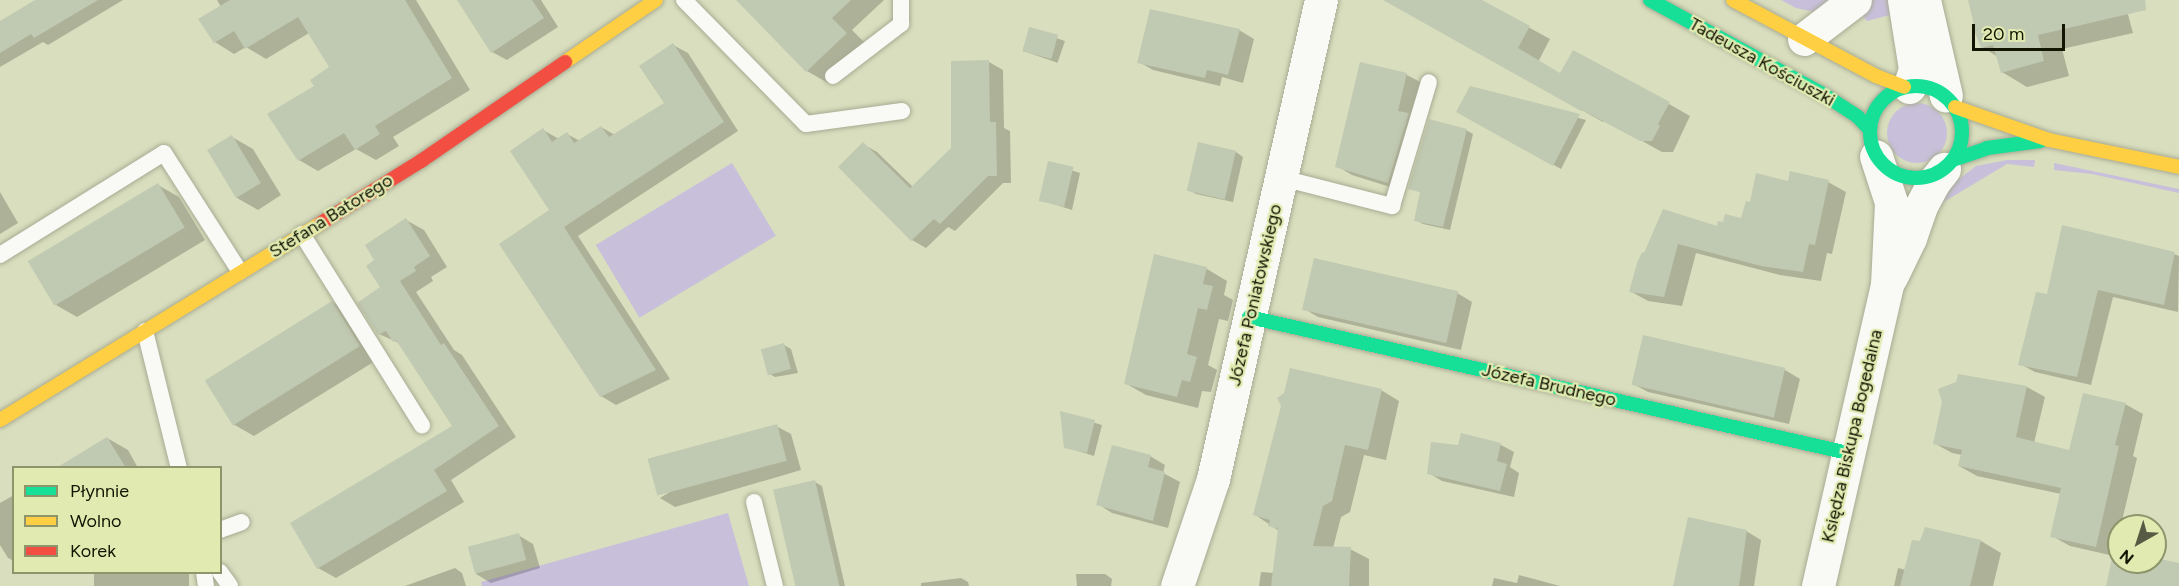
<!DOCTYPE html>
<html>
<head>
<meta charset="utf-8">
<style>
  body { margin:0 }
  #map { position:relative; width:2179px; height:586px; overflow:hidden; background:#d9debe; font-family:Figtree,sans-serif }
  div>[style] { position:absolute }
  [style*='--x'] { left:calc(var(--x)*1px); top:calc(var(--y)*1px); width:calc(var(--w)*1px); rotate:calc(var(--a)*1deg) }
  .green>* { inset:0; background:#c8c0db; transform-origin:0 0 }
  .round { border-radius:50% }
  .shadow>* { inset:0; background:#0003; transform-origin:0 0 }
  .building>* { inset:0; background:#c0c9b1; transform-origin:0 0 }
  .roads { filter:drop-shadow(0 0 2px #a8ab93) drop-shadow(0 0 2px #a8ab93) }
  .lane>* { height:16px; margin:-8px; padding:0 8px; transform-origin:8px; border-radius:8px; background:#f9faf5 }
  .street>* { height:33px; margin:-16.5px; padding:0 16.5px; transform-origin:16.5px; border-radius:16.5px; background:#f9faf5 }
  .fast>* { height:14px; margin:-7px; padding:0 7px; transform-origin:7px; border-radius:7px; background:#16e098 }
  .fast>.ring { margin:-7px; padding:0; box-sizing:content-box; background:none; border:14px solid #16e098; border-radius:50% }
  .slow>* { height:14px; margin:-7px; padding:0 7px; transform-origin:7px; border-radius:7px; background:#ffcf43 }
  .jam>* { height:14px; margin:-7px; padding:0 7px; transform-origin:7px; border-radius:7px; background:#f24e42 }
  span { translate:-50% -50%; white-space:nowrap; text-align:center; line-height:1.15; -webkit-text-stroke:4.5px #e1ebb1; paint-order:stroke }
  .street-label { font-size:18px; color:#121502 }
  .legend { position:absolute; left:12px; top:466px; width:210px; height:108px; box-sizing:border-box; background:#e1ebb1; border:2px solid #8e956b; margin:0; padding:8px 10px; list-style:none; font-size:18px; color:#121502 }
  .legend li { display:flex; align-items:center; gap:12px; height:30px }
  .legend b { width:30px; border:2px solid #8e956b }
  .north { position:absolute; left:2107px; top:514px; width:60px; height:60px; box-sizing:border-box; background:#e1ebb1; border:2px solid #8e956b; border-radius:50%; rotate:219deg; font-size:16px; font-weight:700; line-height:24px; text-align:center; color:#121502 }
  .north::after { content:''; display:block; margin:auto; width:21px; height:27px; background:#585b44; clip-path:polygon(50% 0,100% 100%,50% 72%,0 100%) }
  .scale { position:absolute; left:1972px; top:24px; width:93px; height:27px; box-sizing:border-box; border:3px solid #121502; border-top:0; padding-left:8px; font-size:18px; line-height:21px; white-space:nowrap; color:#121502; -webkit-text-stroke:4px #e1ebb1; paint-order:stroke }
</style>
</head>
<body>
<div id="map">
  <div class="green">
    <i style="clip-path:polygon(1781px 0,1828px 0,1814px 12px,1796px 8px)"></i>
    <i style="clip-path:polygon(1871px 0,1895px 0,1897px 13px,1867px 21px,1858px 10px)"></i>
    <i class="round" style="left:1887px;top:103px;width:60px;height:60px"></i>
    <i style="clip-path:polygon(2007px 160px,2035px 160px,2034px 167px,2007px 164px,1932px 209px,1947px 188px,1976px 166px)"></i>
    <i style="left:732px;top:163px;width:85px;height:159px;rotate:59deg"></i>
    <i style="clip-path:polygon(2054px 163px,2179px 189px,2179px 193px,2092px 174px,2054px 170px)"></i>
    <i style="clip-path:polygon(728px 513px,749px 586px,482px 586px,481px 582px)"></i>
  </div>
  <div class="shadow">
    <i style="clip-path:polygon(39px 0,123px 0,48px 45px,43px 42px,0 67px,0 23px)"></i>
    <i style="clip-path:polygon(217px 0,416px 0,470px 90px,393px 137px,399px 146px,376px 160px,356px 149px,318px 171px,299px 160px,316px 87px,331px 68px,309px 33px,266px 59px,246px 47px,234px 54px,215px 42px,221px 7px)"></i>
    <i style="clip-path:polygon(470px 0,541px 0,558px 27px,507px 60px,492px 52px)"></i>
    <i style="clip-path:polygon(756px 0,884px 0,852px 30px,867px 45px,828px 83px,807px 71px,747px 9px)"></i>
    <i style="clip-path:polygon(1423px 0,1479px 0,1550px 39px,1538px 62px,1561px 75px,1669px 104px,1690px 116px,1673px 152px,1662px 152px,1604px 120px,1603px 122px,1414px 16px)"></i>
    <i style="clip-path:polygon(1970px 0,2124px 0,2133px 33px,2062px 49px,2069px 76px,2027px 87px,2002px 72px,1998px 57px,1982px 47px)"></i>
    <i style="left:1030px;top:29px;width:37px;height:23px;rotate:19deg"></i>
    <i style="clip-path:polygon(1239px 30px,1254px 39px,1243px 83px,1222px 77px,1220px 86px,1153px 70px,1139px 62px)"></i>
    <i style="clip-path:polygon(673px 45px,688px 53px,738px 131px,578px 236px,670px 379px,616px 405px,601px 396px,551px 211px,543px 130px,559px 139px,567px 134px,580px 141px,601px 127px,615px 135px,666px 103px)"></i>
    <i style="clip-path:polygon(989px 62px,1003px 70px,1004px 128px,1010px 131px,1011px 183px,1003px 183px,955px 231px,948px 227px,926px 248px,912px 240px,840px 167px,863px 144px,877px 152px,913px 187px,953px 148px)"></i>
    <i style="clip-path:polygon(1362px 64px,1407px 75px,1422px 83px,1403px 191px,1352px 175px,1337px 166px)"></i>
    <i style="clip-path:polygon(1471px 88px,1586px 120px,1561px 169px,1458px 112px)"></i>
    <i style="clip-path:polygon(1466px 130px,1473px 134px,1450px 230px,1423px 224px,1416px 220px,1422px 193px,1410px 188px)"></i>
    <i style="clip-path:polygon(232px 137px,253px 149px,281px 195px,258px 210px,237px 198px)"></i>
    <i style="clip-path:polygon(1236px 152px,1243px 157px,1233px 202px,1196px 194px,1189px 190px)"></i>
    <i style="clip-path:polygon(1049px 163px,1080px 173px,1072px 210px,1041px 200px)"></i>
    <i style="clip-path:polygon(1828px 182px,1846px 192px,1832px 254px,1827px 253px,1821px 281px,1780px 275px,1696px 253px,1682px 306px,1648px 301px,1630px 291px,1642px 254px,1742px 219px,1751px 203px,1789px 183px)"></i>
    <i style="clip-path:polygon(158px 185px,179px 197px,205px 240px,77px 317px,56px 305px)"></i>
    <i style="clip-path:polygon(0 192px,18px 223px,0 234px)"></i>
    <i style="clip-path:polygon(406px 220px,424px 230px,447px 267px,431px 277px,433px 281px,416px 292px,454px 350px,462px 355px,516px 437px,451px 480px,464px 502px,336px 578px,318px 568px,454px 426px,399px 343px,379px 334px,382px 287px)"></i>
    <i style="clip-path:polygon(2174px 254px,2179px 256px,2178px 312px,2113px 297px,2091px 385px,2035px 372px,2020px 364px,2048px 296px)"></i>
    <i style="clip-path:polygon(1155px 256px,1207px 269px,1227px 281px,1224px 295px,1233px 300px,1228px 321px,1219px 319px,1208px 365px,1217px 370px,1211px 392px,1202px 391px,1198px 408px,1146px 395px,1125px 383px)"></i>
    <i style="clip-path:polygon(1457px 293px,1472px 302px,1461px 350px,1318px 317px,1303px 308px)"></i>
    <i style="clip-path:polygon(332px 302px,352px 314px,380px 358px,254px 436px,233px 424px)"></i>
    <i style="clip-path:polygon(1644px 337px,1785px 370px,1800px 379px,1789px 424px,1648px 392px,1633px 384px)"></i>
    <i style="clip-path:polygon(784px 345px,791px 349px,798px 373px,775px 377px,768px 373px)"></i>
    <i style="clip-path:polygon(1959px 376px,2027px 387px,2045px 397px,2034px 443px,2071px 452px,2125px 404px,2143px 414px,2133px 456px,2137px 458px,2115px 550px,2119px 551px,2119px 562px,2155px 562px,2155px 559px,2179px 564px,2179px 586px,2107px 586px,2114px 556px,2070px 546px,2052px 536px,2061px 494px,1977px 476px,1959px 466px,1962px 455px,1952px 453px,1934px 443px)"></i>
    <i style="clip-path:polygon(1381px 390px,1399px 401px,1386px 460px,1364px 455px,1350px 512px,1341px 517px,1333px 548px,1350px 549px,1369px 559px,1369px 586px,1259px 586px,1261px 572px,1274px 573px,1279px 531px,1254px 514px)"></i>
    <i style="clip-path:polygon(1061px 413px,1102px 425px,1094px 456px,1065px 447px)"></i>
    <i style="clip-path:polygon(776px 426px,791px 434px,801px 470px,675px 507px,660px 498px)"></i>
    <i style="clip-path:polygon(107px 438px,128px 450px,138px 468px,59px 468px)"></i>
    <i style="clip-path:polygon(1501px 445px,1514px 452px,1510px 467px,1519px 473px,1514px 497px,1442px 481px,1429px 473px,1459px 447px)"></i>
    <i style="clip-path:polygon(1150px 456px,1165px 465px,1163px 473px,1180px 482px,1168px 528px,1112px 513px,1098px 504px)"></i>
    <i style="clip-path:polygon(815px 482px,822px 486px,845px 586px,796px 586px)"></i>
    <i style="clip-path:polygon(14px 495px,14px 561px,8px 558px,0 545px,0 503px)"></i>
    <i style="clip-path:polygon(1926px 529px,1981px 541px,2001px 553px,1993px 586px,1894px 586px,1898px 568px,1906px 570px)"></i>
    <i style="clip-path:polygon(1746px 531px,1761px 540px,1754px 586px,1675px 586px)"></i>
    <i style="clip-path:polygon(518px 535px,533px 544px,540px 568px,491px 583px,476px 574px)"></i>
    <i style="clip-path:polygon(455px 568px,462px 573px,466px 586px,405px 586px)"></i>
    <i style="left:94px;top:572px;width:95px;height:14px"></i>
    <i style="clip-path:polygon(1076px 574px,1105px 574px,1112px 579px,1111px 586px,1077px 586px)"></i>
    <i style="clip-path:polygon(1519px 575px,1560px 586px,1492px 586px,1494px 578px,1517px 583px)"></i>
    <i style="clip-path:polygon(961px 578px,968px 582px,969px 586px,921px 586px,921px 583px)"></i>
  </div>
  <div class="building">
    <i style="clip-path:polygon(35px 0,98px 0,34px 38px,31px 34px,0 53px,0 21px)"></i>
    <i style="clip-path:polygon(230px 0,405px 0,452px 78px,375px 126px,380px 134px,355px 150px,344px 133px,298px 161px,267px 114px,314px 86px,310px 80px,329px 67px,298px 17px,245px 49px,234px 31px,214px 43px,198px 19px)"></i>
    <i style="clip-path:polygon(457px 0,532px 0,544px 18px,491px 53px)"></i>
    <i style="clip-path:polygon(736px 0,851px 0,832px 18px,847px 33px,806px 72px)"></i>
    <i style="clip-path:polygon(1383px 0,1482px 0,1530px 26px,1518px 48px,1560px 73px,1573px 50px,1670px 102px,1658px 124px,1660px 126px,1652px 141px,1640px 141px,1582px 110px,1581px 111px)"></i>
    <i style="clip-path:polygon(1968px 0,2145px 0,2146px 10px,2038px 35px,2044px 61px,2001px 73px,1993px 45px,1981px 48px,1972px 25px,1974px 25px)"></i>
    <i style="clip-path:polygon(1150px 9px,1240px 29px,1228px 75px,1207px 70px,1205px 78px,1137px 63px)"></i>
    <i style="left:1029px;top:27px;width:30px;height:25px;rotate:15deg"></i>
    <i style="clip-path:polygon(673px 43px,724px 122px,564px 227px,656px 370px,600px 397px,499px 244px,549px 210px,510px 151px,543px 128px,552px 142px,567px 132px,574px 143px,601px 126px,609px 137px,664px 103px,639px 66px)"></i>
    <i style="clip-path:polygon(989px 60px,990px 122px,996px 122px,997px 176px,988px 176px,940px 224px,934px 219px,911px 241px,838px 167px,863px 142px,910px 188px,951px 148px,951px 61px)"></i>
    <i style="clip-path:polygon(1360px 62px,1407px 73px,1398px 111px,1409px 113px,1388px 183px,1335px 167px)"></i>
    <i style="clip-path:polygon(1470px 86px,1580px 114px,1553px 166px,1456px 112px)"></i>
    <i style="clip-path:polygon(1429px 119px,1467px 129px,1443px 227px,1414px 221px,1420px 192px,1408px 189px)"></i>
    <i style="left:232px;top:135px;width:56px;height:29px;rotate:59deg"></i>
    <i style="left:1198px;top:142px;width:39px;height:50px;rotate:13deg"></i>
    <i style="left:1048px;top:161px;width:26px;height:41px;rotate:13deg"></i>
    <i style="clip-path:polygon(1790px 171px,1829px 180px,1815px 245px,1809px 244px,1803px 272px,1761px 266px,1678px 244px,1664px 297px,1629px 292px,1637px 263px,1642px 252px,1644px 253px,1663px 209px,1717px 226px,1718px 221px,1723px 222px,1725px 214px,1741px 218px,1746px 201px,1750px 202px,1756px 173px,1788px 181px)"></i>
    <i style="left:158px;top:183px;width:52px;height:152px;rotate:59deg"></i>
    <i style="clip-path:polygon(406px 218px,430px 256px,414px 267px,416px 271px,400px 281px,441px 345px,444px 343px,499px 426px,434px 470px,447px 491px,317px 569px,290px 523px,452px 426px,396px 340px,393px 342px,386px 331px,378px 335px,357px 303px,380px 287px,366px 266px,374px 260px,365px 245px)"></i>
    <i style="clip-path:polygon(2062px 225px,2175px 252px,2164px 305px,2098px 290px,2077px 377px,2018px 365px,2036px 292px,2047px 294px)"></i>
    <i style="clip-path:polygon(1154px 254px,1207px 267px,1203px 284px,1213px 286px,1207px 310px,1198px 308px,1187px 354px,1197px 357px,1190px 382px,1182px 380px,1177px 397px,1124px 384px)"></i>
    <i style="left:1314px;top:258px;width:148px;height:53px;rotate:13deg"></i>
    <i style="left:332px;top:301px;width:53px;height:150px;rotate:58deg"></i>
    <i style="left:1643px;top:335px;width:146px;height:51px;rotate:13deg"></i>
    <i style="left:784px;top:343px;width:27px;height:24px;rotate:75deg"></i>
    <i style="clip-path:polygon(1290px 368px,1382px 389px,1368px 450px,1345px 445px,1332px 501px,1323px 506px,1313px 546px,1351px 547px,1349px 586px,1271px 586px,1278px 529px,1268px 526px,1270px 520px,1253px 515px,1281px 406px,1277px 398px,1284px 393px)"></i>
    <i style="clip-path:polygon(1958px 374px,2027px 386px,2016px 437px,2069px 450px,2083px 393px,2126px 403px,2115px 445px,2119px 446px,2096px 547px,2050px 537px,2061px 488px,1958px 466px,1962px 450px,1933px 444px,1942px 402px,1938px 389px,1956px 382px)"></i>
    <i style="clip-path:polygon(1060px 411px,1095px 420px,1087px 453px,1064px 448px)"></i>
    <i style="left:777px;top:424px;width:38px;height:134px;rotate:75deg"></i>
    <i style="clip-path:polygon(1461px 433px,1501px 443px,1497px 461px,1507px 464px,1500px 491px,1427px 474px,1431px 442px,1458px 445px)"></i>
    <i style="clip-path:polygon(107px 437px,126px 468px,56px 468px)"></i>
    <i style="clip-path:polygon(1112px 445px,1151px 455px,1148px 467px,1165px 472px,1153px 521px,1096px 505px)"></i>
    <i style="left:815px;top:480px;width:109px;height:43px;rotate:77deg"></i>
    <i style="clip-path:polygon(1688px 517px,1747px 530px,1739px 586px,1673px 586px)"></i>
    <i style="clip-path:polygon(1925px 527px,1981px 540px,1970px 586px,1900px 586px,1912px 540px,1920px 541px)"></i>
    <i style="left:519px;top:533px;width:28px;height:53px;rotate:75deg"></i>
    <i style="clip-path:polygon(2114px 549px,2119px 550px,2119px 562px,2155px 562px,2155px 558px,2179px 563px,2179px 586px,2106px 586px)"></i>
  </div>
  <div class="roads">
    <div class="lane">
      <i style="--x:684;--y:0;--w:174;--a:45.5"></i>
      <i style="--x:806;--y:124;--w:97;--a:-7.7"></i>
      <i style="--x:833;--y:76;--w:86;--a:-37.4"></i>
      <i style="--x:901;--y:24;--w:24;--a:-90"></i>
      <i style="--x:1282;--y:178;--w:114;--a:14.3"></i>
      <i style="--x:1392;--y:206;--w:129;--a:-73.4"></i>
      <i style="--x:302;--y:234;--w:226;--a:57.9"></i>
      <i style="--x:0;--y:255;--w:193;--a:-31.9"></i>
      <i style="--x:164;--y:153;--w:141;--a:57.4"></i>
      <i style="--x:145;--y:331;--w:141;--a:76.1"></i>
      <i style="--x:754;--y:502;--w:87;--a:76"></i>
      <i style="--x:220;--y:530;--w:23;--a:-20"></i>
      <i style="--x:204;--y:572;--w:14;--a:82"></i>
      <i style="--x:220;--y:572;--w:17;--a:54"></i>
    </div>
    <div class="street">
      <i style="--x:1904;--y:0;--w:70;--a:80.9"></i>
      <i style="--x:1915;--y:69;--w:19;--a:108"></i>
      <i style="--x:1924;--y:0;--w:98;--a:77.1"></i>
      <i style="--x:1804;--y:39;--w:64;--a:-37.4"></i>
      <i style="--x:1891;--y:277;--w:43;--a:-64"></i>
      <i style="--x:1910;--y:238;--w:34;--a:-71"></i>
      <i style="--x:1921;--y:206;--w:26;--a:-62"></i>
      <i style="--x:1933;--y:183;--w:18;--a:-52"></i>
      <i style="--x:1177;--y:586;--w:113;--a:-71.4"></i>
      <i style="--x:1213;--y:479;--w:491;--a:-77.3"></i>
      <i style="--x:1818;--y:586;--w:309;--a:-77.1"></i>
      <i style="--x:1887;--y:285;--w:83;--a:-87.2"></i>
      <i style="--x:1891;--y:202;--w:48;--a:-108.1"></i>
    </div>
    <div class="fast">
      <i style="--x:1650;--y:0;--w:200;--a:28.6"></i>
      <i style="--x:1826;--y:96;--w:38;--a:33"></i>
      <i style="--x:1858;--y:117;--w:18;--a:47"></i>
      <i class="ring" style="left:1870px;top:86px;width:78px;height:78px"></i>
      <i style="--x:1953;--y:160;--w:36;--a:-19"></i>
      <i style="--x:1987;--y:148;--w:54;--a:-7.4"></i>
      <i style="--x:1249;--y:317;--w:614;--a:12.79"></i>
    </div>
    <div class="slow">
      <i style="--x:1733;--y:0;--w:162;--a:28"></i>
      <i style="--x:1876;--y:76;--w:30;--a:21"></i>
      <i style="--x:565;--y:62;--w:110;--a:-34.3"></i>
      <i style="--x:1955;--y:107;--w:100;--a:19.3"></i>
      <i style="--x:2049;--y:140;--w:133;--a:11.7"></i>
      <i style="--x:0;--y:420;--w:377;--a:-31.5"></i>
    </div>
    <div class="jam">
      <i style="--x:321;--y:223;--w:118;--a:-31.8"></i>
      <i style="--x:421;--y:161;--w:175;--a:-34.5"></i>
    </div>
  </div>
  <div class="street-label">
    <span style="left:1762px;top:62px;rotate:29deg">Tadeusza Kościuszki</span>
    <span style="left:331px;top:216px;rotate:-32deg">Stefana Batorego</span>
    <span style="left:1255px;top:295px;rotate:-77deg">Józefa Poniatowskiego</span>
    <span style="left:1549px;top:385px;rotate:13deg">Józefa Brudnego</span>
    <span style="left:1852px;top:436px;rotate:-77deg">Księdza Biskupa Bogedaina</span>
  </div>
  <ul class="legend">
  <li><b style="height:8px;background:#16e098"></b>Płynnie</li>
  <li><b style="height:8px;background:#ffcf43"></b>Wolno</li>
  <li><b style="height:8px;background:#f24e42"></b>Korek</li>
  </ul>
  <div class="north">N</div>
  <div class="scale">20 m</div>
</div>
</body>
</html>
